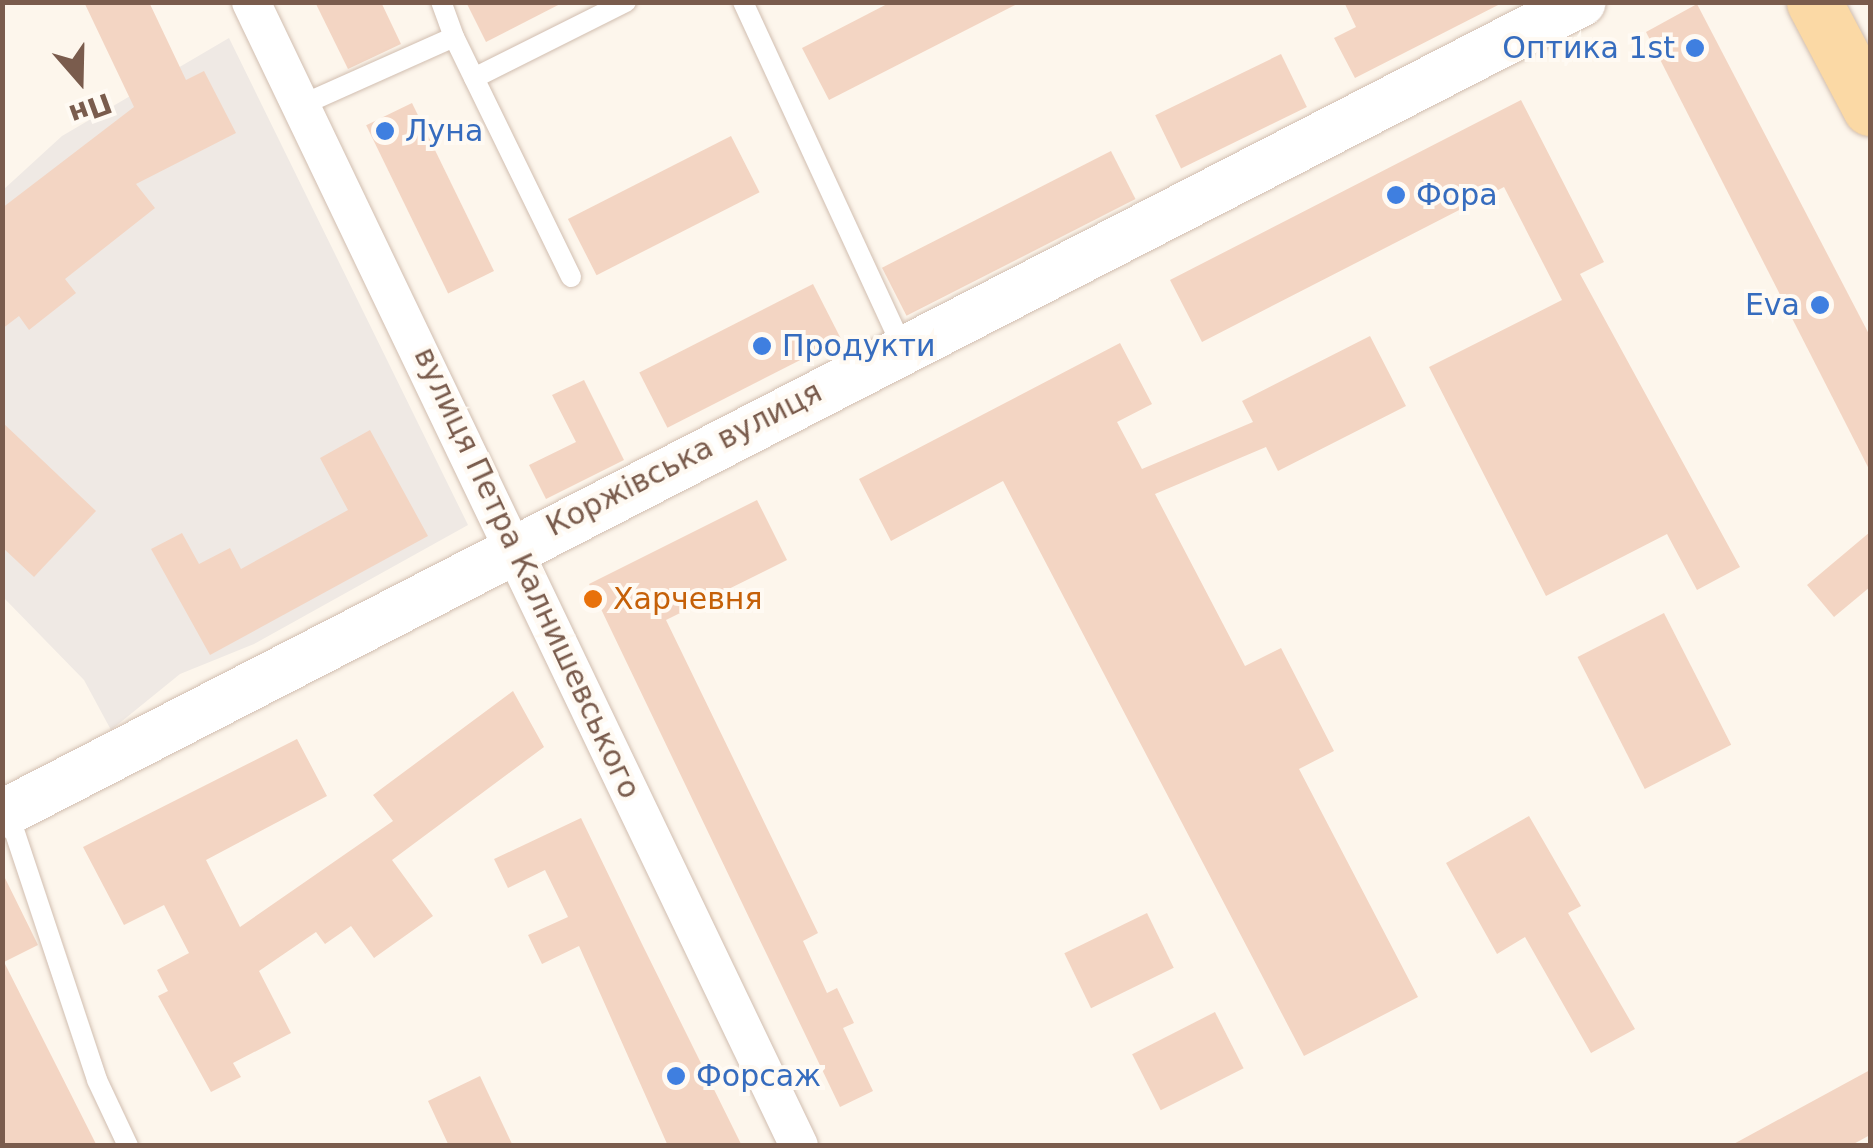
<!DOCTYPE html>
<html>
<head>
<meta charset="utf-8">
<style>
  body { margin:0 }
  #map { position:relative; width:1873px; height:1148px; overflow:hidden; background:#fdf6ec; font-family:"DejaVu Sans",sans-serif }
  div>[style] { position:absolute }
  [style*='--x'] { left:calc(var(--x)*1px); top:calc(var(--y)*1px); width:calc(var(--w)*1px); rotate:calc(var(--a)*1deg) }
  .industrial>* { inset:0; background:#efe9e4 }
  .building>* { inset:0; background:#f3d5c3; transform-origin:0 0 }
  .roads { filter:drop-shadow(0 0 2px #d1beb0) drop-shadow(0 0 2px #d1beb0) }
  .service>* { height:20px; margin:-10px; padding:0 10px; transform-origin:10px; border-radius:10px; background:#fff }
  .minor>* { height:38px; margin:-19px; padding:0 19px; transform-origin:19px; border-radius:19px; background:#fff }
  .tertiary>* { height:48px; margin:-24px; padding:0 24px; transform-origin:24px; border-radius:24px; background:#fff }
  .primary>* { height:55px; margin:-27.5px; padding:0 27.5px; transform-origin:27.5px; border-radius:27.5px; background:#fbd9a5 }
  .dots>* { width:28px; height:28px; translate:-50% -50%; box-sizing:border-box; border:5px solid #fffaf3; border-radius:50% }
  span { translate:-50% -50%; white-space:nowrap; text-align:center; line-height:1.15; -webkit-text-stroke:8px #fffaf3; paint-order:stroke }
  .shop-label { font-size:30px; color:#366cbe }
  .right { translate:-100% -50%; text-align:right }
  .left { translate:0 -50%; text-align:left }
  .street-label { font-size:30px; color:#7a5c4d }
  .food-label { font-size:30px; color:#c56008 }
  .frame { position:absolute; inset:0; border:5px solid #7a5c4d; pointer-events:none }
  .north { position:absolute; left:30px; top:30px; width:100px; height:100px; -webkit-text-stroke:8px #fffaf3; paint-order:stroke; rotate:160deg; font-size:28px; font-weight:700; line-height:40px; text-align:center; color:#7a5c4d }
  .north::after { content:''; display:block; margin:auto; width:35px; height:45px; background:#7a5c4d; clip-path:polygon(50% 0,100% 100%,50% 72%,0 100%) }
</style>
</head>
<body>
<div id="map">
  <div class="industrial">
    <i style="clip-path:polygon(229px 38px,468px 525px,254px 644px,180px 674px,111px 730px,84px 680px,3px 597px,3px 190px,62px 136px)"></i>
  </div>
  <div class="building">
    <i style="clip-path:polygon(84px 2px,149px 2px,186px 80px,204px 71px,236px 133px,136px 184px,155px 208px,65px 279px,76px 293px,29px 330px,19px 316px,2px 329px,2px 208px,134px 107px)"></i>
    <i style="clip-path:polygon(315px 2px,381px 2px,401px 44px,348px 69px)"></i>
    <i style="clip-path:polygon(466px 2px,564px 2px,486px 42px)"></i>
    <i style="clip-path:polygon(891px 2px,1021px 2px,829px 100px,802px 48px)"></i>
    <i style="clip-path:polygon(1344px 2px,1504px 2px,1355px 78px,1334px 38px,1356px 27px)"></i>
    <i style="clip-path:polygon(1697px 4px,1870px 336px,1870px 471px,1646px 32px)"></i>
    <i style="left:1281px;top:54px;width:59px;height:140px;rotate:64deg"></i>
    <i style="clip-path:polygon(1521px 100px,1604px 262px,1580px 274px,1740px 567px,1697px 590px,1667px 534px,1546px 596px,1429px 367px,1562px 300px,1504px 187px,1202px 342px,1170px 280px)"></i>
    <i style="left:412px;top:103px;width:187px;height:51px;rotate:64deg"></i>
    <i style="left:731px;top:136px;width:63px;height:183px;rotate:63deg"></i>
    <i style="left:1111px;top:151px;width:54px;height:257px;rotate:63deg"></i>
    <i style="left:813px;top:284px;width:62px;height:195px;rotate:63deg"></i>
    <i style="clip-path:polygon(1370px 336px,1406px 406px,1278px 471px,1266px 447px,1155px 494px,1245px 666px,1281px 648px,1334px 751px,1299px 769px,1418px 997px,1304px 1056px,1003px 481px,891px 541px,859px 479px,1120px 343px,1152px 404px,1117px 422px,1142px 469px,1253px 422px,1242px 401px)"></i>
    <i style="clip-path:polygon(584px 380px,624px 460px,546px 499px,529px 465px,576px 442px,552px 395px)"></i>
    <i style="clip-path:polygon(2px 422px,96px 511px,34px 577px,2px 547px)"></i>
    <i style="clip-path:polygon(370px 430px,428px 536px,210px 655px,151px 549px,182px 533px,199px 564px,230px 548px,241px 569px,348px 510px,320px 458px)"></i>
    <i style="clip-path:polygon(757px 500px,787px 560px,666px 620px,818px 933px,803px 941px,827px 993px,837px 988px,854px 1023px,843px 1028px,873px 1091px,840px 1107px,589px 584px)"></i>
    <i style="clip-path:polygon(1870px 532px,1870px 587px,1834px 617px,1807px 585px)"></i>
    <i style="left:1664px;top:613px;width:148px;height:97px;rotate:63deg"></i>
    <i style="clip-path:polygon(513px 691px,544px 747px,392px 860px,433px 916px,374px 958px,351px 926px,325px 944px,316px 932px,259px 971px,291px 1033px,233px 1063px,241px 1077px,211px 1092px,158px 996px,168px 991px,157px 970px,189px 953px,164px 905px,124px 925px,83px 847px,297px 739px,327px 796px,206px 860px,240px 927px,393px 821px,373px 795px)"></i>
    <i style="clip-path:polygon(1529px 816px,1581px 906px,1568px 913px,1635px 1029px,1591px 1053px,1525px 937px,1497px 954px,1446px 863px)"></i>
    <i style="clip-path:polygon(581px 818px,642px 944px,742px 1146px,668px 1146px,579px 946px,542px 964px,528px 935px,568px 917px,545px 870px,508px 888px,494px 859px)"></i>
    <i style="clip-path:polygon(2px 872px,38px 945px,4px 962px,97px 1146px,2px 1146px)"></i>
    <i style="left:1147px;top:913px;width:61px;height:92px;rotate:64deg"></i>
    <i style="left:1215px;top:1012px;width:63px;height:93px;rotate:63deg"></i>
    <i style="clip-path:polygon(1870px 1070px,1870px 1135px,1850px 1146px,1730px 1146px)"></i>
    <i style="clip-path:polygon(480px 1076px,513px 1146px,449px 1146px,428px 1101px)"></i>
  </div>
  <div class="roads">
    <div class="service">
      <i style="--x:743;--y:2;--w:381;--a:65.2"></i>
      <i style="--x:454;--y:37;--w:267;--a:64"></i>
      <i style="--x:474;--y:78;--w:170;--a:-26.6"></i>
      <i style="--x:304;--y:104;--w:164;--a:-24.1"></i>
      <i style="--x:454;--y:37;--w:37;--a:-110"></i>
      <i style="--x:8;--y:812;--w:282;--a:71.6"></i>
      <i style="--x:97;--y:1080;--w:73;--a:64.8"></i>
    </div>
    <div class="minor">
      <i style="--x:251;--y:2;--w:1268;--a:64.4"></i>
    </div>
    <div class="tertiary">
      <i style="--x:2;--y:814;--w:1776;--a:-27.2"></i>
    </div>
    <div class="primary">
      <i style="--x:1814;--y:2;--w:120;--a:62.2"></i>
    </div>
  </div>
  <div class="dots">
    <i style="left:1695px;top:48px;background:#3f7fe0"></i>
    <i style="left:385px;top:131px;background:#3f7fe0"></i>
    <i style="left:1396px;top:195px;background:#3f7fe0"></i>
    <i style="left:1820px;top:305px;background:#3f7fe0"></i>
    <i style="left:762px;top:346px;background:#3f7fe0"></i>
    <i style="left:593px;top:599px;background:#e8710a"></i>
    <i style="left:676px;top:1076px;background:#3f7fe0"></i>
  </div>
  <div class="shop-label">
    <span class="right" style="left:1675px;top:48px">Оптика 1st</span>
    <span class="left" style="left:405px;top:131px">Луна</span>
    <span class="left" style="left:1416px;top:195px">Фора</span>
    <span class="right" style="left:1800px;top:305px">Eva</span>
    <span class="left" style="left:782px;top:346px">Продукти</span>
    <span class="left" style="left:696px;top:1076px">Форсаж</span>
  </div>
  <div class="street-label">
    <span style="left:684px;top:459px;rotate:-27deg">Коржівська вулиця</span>
    <span style="left:527px;top:573px;rotate:65deg">вулиця Петра Калнишевського</span>
  </div>
  <div class="food-label">
    <span class="left" style="left:613px;top:599px">Харчевня</span>
  </div>
  <div class="frame"></div>
  <div class="north">Пн</div>
</div>
</body>
</html>
